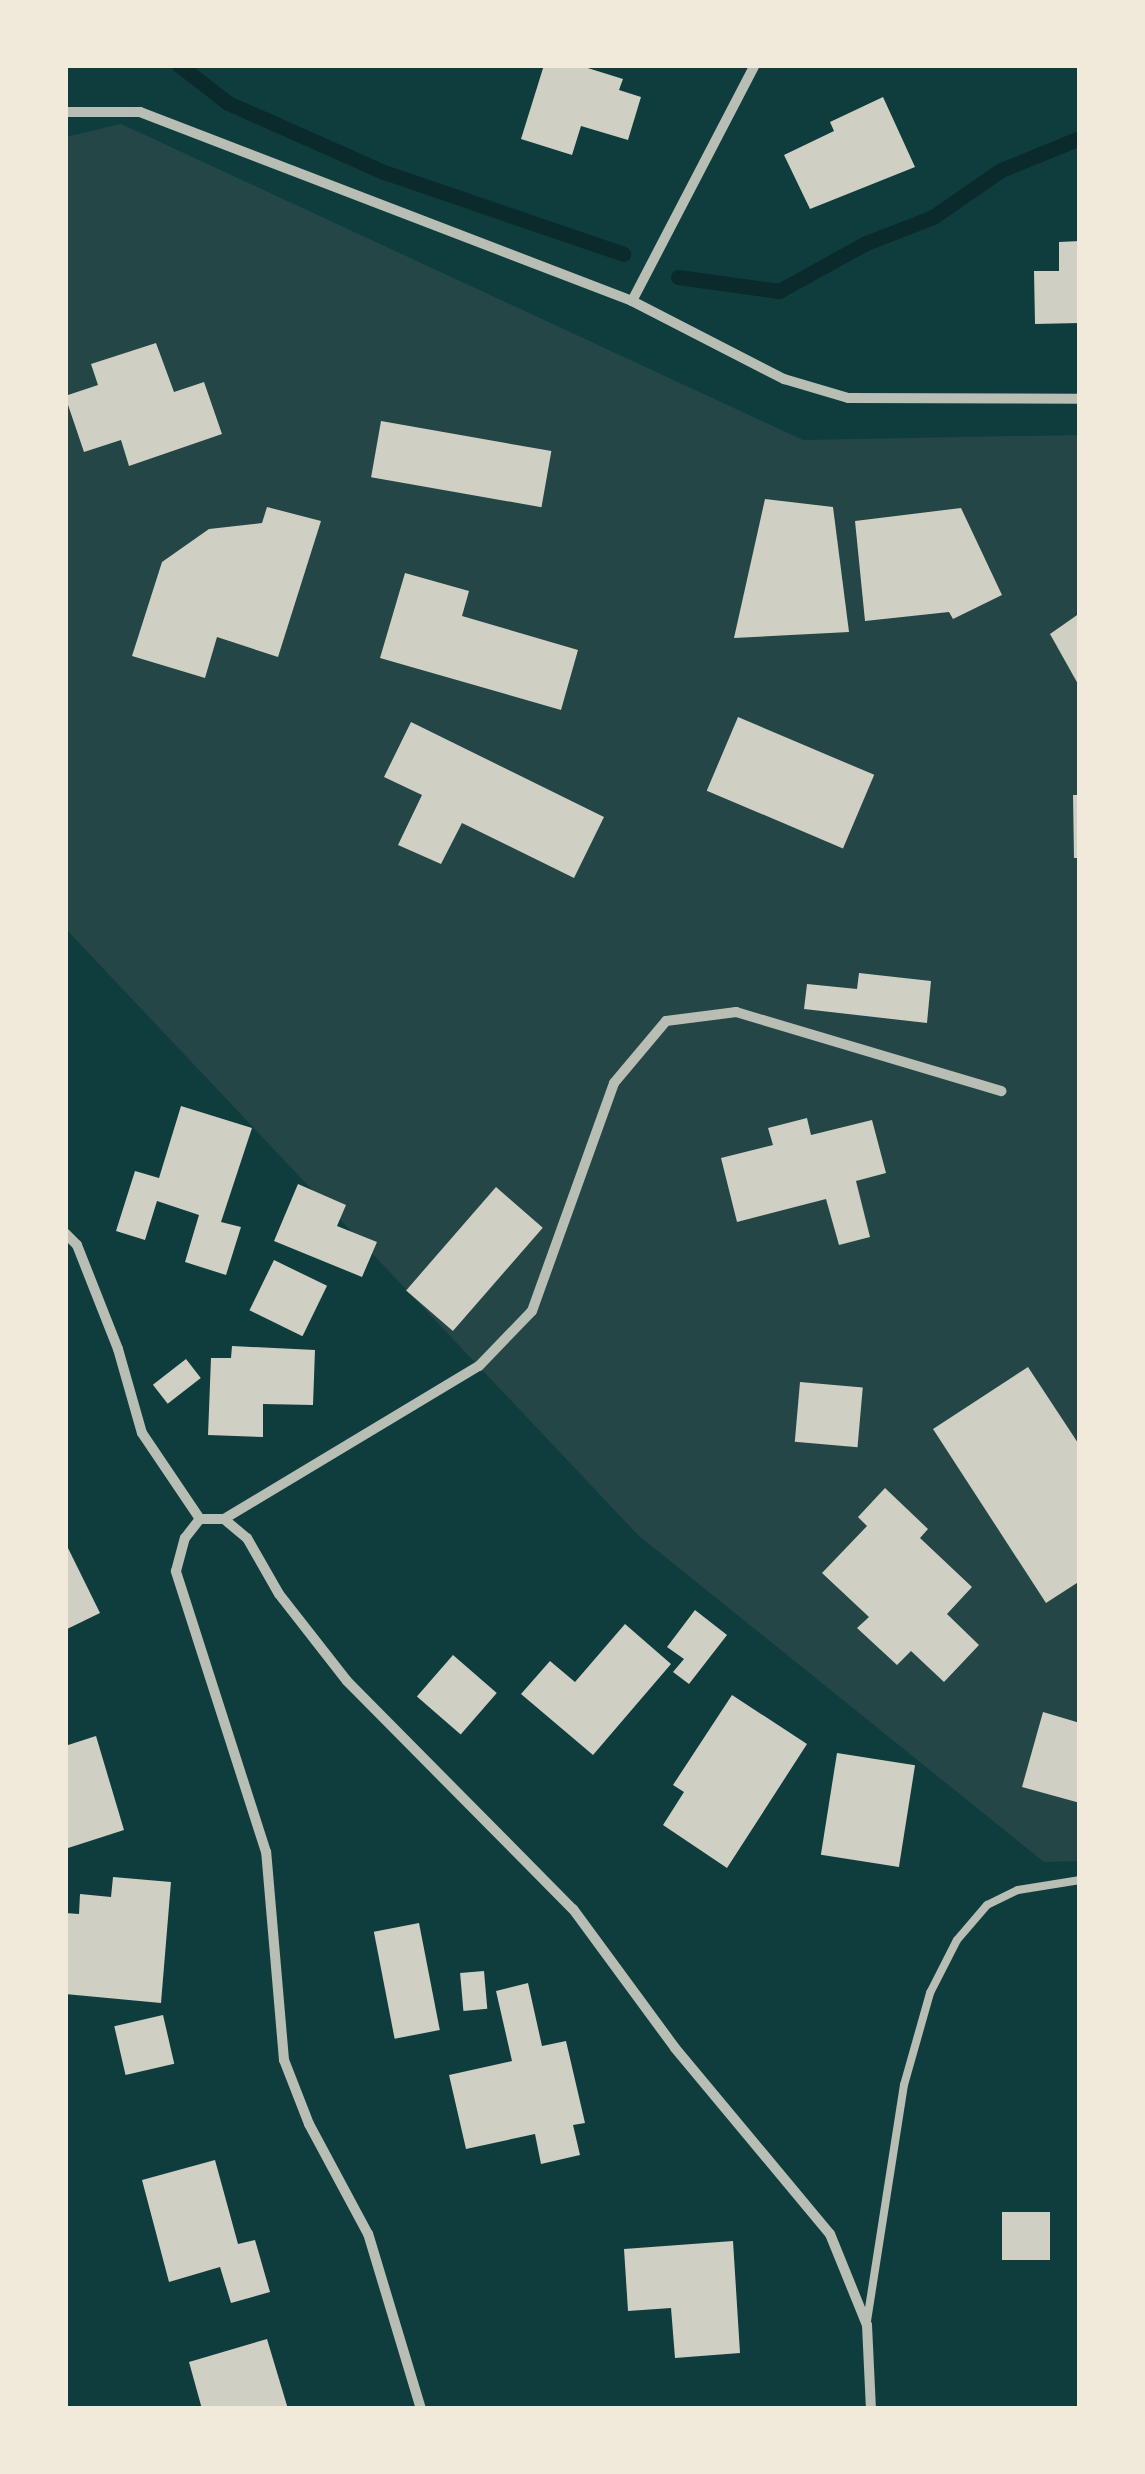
<!DOCTYPE html>
<html>
<head>
<meta charset="utf-8">
<style>
  body { margin:0 }
  #map { position:relative; width:1145px; height:2474px; overflow:hidden; background:#0f3d3e; font-family:"IBM Plex Serif",serif }
  div>[style] { position:absolute }
  [style*='--x'] { left:calc(var(--x)*1px); top:calc(var(--y)*1px); width:calc(var(--w)*1px); rotate:calc(var(--a)*1deg) }
  .green>* { inset:0; background:#244646 }
  .stream>* { height:15px; margin:-7.5px; padding:0 7.5px; transform-origin:7.5px; border-radius:7.5px; background:#0a2a2b }
  .building>* { inset:0; background:#cfcfc3; transform-origin:0 0 }
  .service>* { height:8px; margin:-4px; padding:0 4px; transform-origin:4px; border-radius:4px; background:#b8beb3 }
  .minor>* { height:10px; margin:-5px; padding:0 5px; transform-origin:5px; border-radius:5px; background:#b8beb3 }
  span { translate:-50% -50%; white-space:nowrap; text-align:center; line-height:1.15; -webkit-text-stroke:8px #f1e9da; paint-order:stroke }
  .frame { position:absolute; inset:0; border:68px solid #f1e9da; pointer-events:none }
</style>
</head>
<body>
<div id="map">
  <div class="green">
    <i style="clip-path:polygon(121px 124px,803px 440px,1080px 435px,1080px 1861px,1044px 1862px,638px 1535px,65px 928px,65px 137px)"></i>
  </div>
  <div class="stream">
    <i style="--x:179;--y:65;--w:62;--a:37.8"></i>
    <i style="--x:228;--y:103;--w:171;--a:23.9"></i>
    <i style="--x:384;--y:172;--w:253;--a:18.9"></i>
    <i style="--x:678;--y:277;--w:102;--a:7.9"></i>
    <i style="--x:779;--y:291;--w:99;--a:-28.9"></i>
    <i style="--x:866;--y:243;--w:72;--a:-21.2"></i>
    <i style="--x:933;--y:217;--w:83;--a:-34.7"></i>
    <i style="--x:1001;--y:170;--w:85;--a:-22.1"></i>
  </div>
  <div class="building">
    <i style="clip-path:polygon(544px 65px,578px 65px,623px 79px,619px 90px,641px 97px,628px 140px,581px 126px,572px 155px,521px 139px)"></i>
    <i style="clip-path:polygon(883px 97px,915px 167px,810px 209px,784px 155px,834px 131px,830px 122px)"></i>
    <i style="clip-path:polygon(1080px 241px,1080px 323px,1035px 324px,1034px 271px,1059px 271px,1059px 242px)"></i>
    <i style="clip-path:polygon(156px 343px,174px 392px,204px 382px,222px 434px,129px 466px,121px 440px,84px 452px,65px 396px,98px 385px,91px 364px)"></i>
    <i style="left:381px;top:421px;width:173px;height:57px;rotate:10deg"></i>
    <i style="clip-path:polygon(765px 499px,833px 507px,849px 632px,734px 638px)"></i>
    <i style="clip-path:polygon(267px 507px,321px 521px,278px 657px,217px 637px,205px 678px,132px 656px,162px 562px,209px 529px,262px 523px)"></i>
    <i style="clip-path:polygon(961px 508px,1002px 595px,953px 619px,949px 612px,865px 621px,855px 521px)"></i>
    <i style="clip-path:polygon(405px 573px,469px 591px,462px 616px,578px 650px,561px 710px,380px 658px)"></i>
    <i style="clip-path:polygon(1080px 613px,1080px 684px,1078px 684px,1050px 634px)"></i>
    <i style="left:738px;top:717px;width:148px;height:80px;rotate:23deg"></i>
    <i style="clip-path:polygon(411px 722px,604px 817px,574px 878px,462px 823px,441px 864px,398px 845px,422px 795px,384px 777px)"></i>
    <i style="clip-path:polygon(1073px 795px,1080px 795px,1080px 858px,1074px 858px)"></i>
    <i style="clip-path:polygon(859px 973px,931px 981px,927px 1023px,804px 1009px,807px 984px,857px 989px)"></i>
    <i style="clip-path:polygon(181px 1106px,252px 1128px,221px 1222px,241px 1227px,226px 1275px,185px 1262px,199px 1215px,157px 1201px,145px 1240px,116px 1231px,135px 1171px,159px 1178px)"></i>
    <i style="clip-path:polygon(807px 1118px,811px 1135px,872px 1120px,886px 1173px,856px 1181px,870px 1237px,839px 1245px,826px 1199px,737px 1222px,721px 1158px,773px 1145px,768px 1128px)"></i>
    <i style="clip-path:polygon(298px 1184px,346px 1205px,337px 1226px,377px 1242px,362px 1277px,274px 1241px)"></i>
    <i style="left:496px;top:1187px;width:62px;height:137px;rotate:41deg"></i>
    <i style="left:274px;top:1260px;width:59px;height:56px;rotate:26deg"></i>
    <i style="clip-path:polygon(232px 1346px,315px 1350px,313px 1405px,263px 1404px,263px 1437px,208px 1435px,211px 1358px,231px 1358px)"></i>
    <i style="left:186px;top:1359px;width:24px;height:42px;rotate:52deg"></i>
    <i style="clip-path:polygon(1028px 1367px,1080px 1446px,1080px 1581px,1046px 1603px,933px 1429px)"></i>
    <i style="left:800px;top:1382px;width:63px;height:60px;rotate:5deg"></i>
    <i style="clip-path:polygon(885px 1488px,928px 1529px,920px 1538px,972px 1587px,947px 1614px,979px 1645px,944px 1682px,911px 1651px,897px 1665px,857px 1628px,869px 1617px,822px 1573px,867px 1526px,858px 1517px)"></i>
    <i style="clip-path:polygon(65px 1542px,100px 1613px,65px 1630px)"></i>
    <i style="clip-path:polygon(695px 1610px,727px 1635px,689px 1684px,673px 1672px,684px 1659px,667px 1647px)"></i>
    <i style="clip-path:polygon(625px 1624px,671px 1664px,593px 1755px,521px 1694px,550px 1661px,575px 1682px)"></i>
    <i style="left:453px;top:1655px;width:58px;height:55px;rotate:41deg"></i>
    <i style="clip-path:polygon(732px 1695px,807px 1744px,727px 1868px,663px 1825px,684px 1792px,673px 1785px)"></i>
    <i style="clip-path:polygon(1043px 1712px,1080px 1723px,1080px 1803px,1022px 1787px)"></i>
    <i style="clip-path:polygon(96px 1736px,124px 1830px,65px 1849px,65px 1746px)"></i>
    <i style="left:837px;top:1753px;width:79px;height:103px;rotate:9deg"></i>
    <i style="clip-path:polygon(113px 1877px,171px 1882px,161px 2003px,65px 1994px,65px 1913px,79px 1914px,80px 1894px,111px 1897px)"></i>
    <i style="left:419px;top:1923px;width:109px;height:46px;rotate:79deg"></i>
    <i style="left:484px;top:1971px;width:38px;height:24px;rotate:85deg"></i>
    <i style="clip-path:polygon(528px 1983px,542px 2046px,566px 2041px,585px 2123px,573px 2125px,580px 2155px,541px 2164px,535px 2134px,466px 2149px,449px 2075px,512px 2061px,496px 1991px)"></i>
    <i style="left:163px;top:2015px;width:50px;height:50px;rotate:77deg"></i>
    <i style="clip-path:polygon(215px 2160px,238px 2244px,255px 2240px,270px 2292px,231px 2303px,220px 2267px,169px 2282px,142px 2180px)"></i>
    <i style="left:1050px;top:2212px;width:48px;height:48px;rotate:90deg"></i>
    <i style="clip-path:polygon(733px 2241px,740px 2353px,675px 2358px,671px 2308px,628px 2311px,624px 2249px)"></i>
    <i style="clip-path:polygon(267px 2339px,288px 2409px,202px 2409px,189px 2362px)"></i>
  </div>
  <div class="service">
    <i style="--x:867;--y:2321;--w:239;--a:-81.1"></i>
    <i style="--x:904;--y:2085;--w:96;--a:-74.2"></i>
    <i style="--x:930;--y:1993;--w:59;--a:-63"></i>
    <i style="--x:957;--y:1940;--w:46;--a:-49.4"></i>
    <i style="--x:987;--y:1905;--w:34;--a:-26"></i>
    <i style="--x:1018;--y:1890;--w:63;--a:-9.2"></i>
  </div>
  <div class="minor">
    <i style="--x:65;--y:112;--w:75;--a:0"></i>
    <i style="--x:140;--y:112;--w:527;--a:21.01"></i>
    <i style="--x:632;--y:301;--w:171;--a:27.2"></i>
    <i style="--x:784;--y:379;--w:67;--a:16.5"></i>
    <i style="--x:848;--y:398;--w:232;--a:0.2"></i>
    <i style="--x:632;--y:301;--w:266;--a:-62.5"></i>
    <i style="--x:65;--y:1233;--w:17;--a:45"></i>
    <i style="--x:77;--y:1245;--w:112;--a:68.5"></i>
    <i style="--x:118;--y:1349;--w:87;--a:74.1"></i>
    <i style="--x:142;--y:1433;--w:104;--a:56"></i>
    <i style="--x:224;--y:1519;--w:297;--a:-31"></i>
    <i style="--x:479;--y:1366;--w:76;--a:-46.1"></i>
    <i style="--x:532;--y:1311;--w:242;--a:-70.2"></i>
    <i style="--x:614;--y:1083;--w:81;--a:-50"></i>
    <i style="--x:666;--y:1021;--w:71;--a:-7.3"></i>
    <i style="--x:736;--y:1012;--w:277;--a:16.6"></i>
    <i style="--x:421;--y:2409;--w:183;--a:-106.8"></i>
    <i style="--x:368;--y:2234;--w:125;--a:-118.2"></i>
    <i style="--x:309;--y:2124;--w:69;--a:-111.3"></i>
    <i style="--x:284;--y:2060;--w:209;--a:-94.9"></i>
    <i style="--x:266;--y:1852;--w:295;--a:-107.8"></i>
    <i style="--x:176;--y:1571;--w:34;--a:-75"></i>
    <i style="--x:185;--y:1538;--w:24;--a:-52"></i>
    <i style="--x:200;--y:1519;--w:24;--a:0"></i>
    <i style="--x:224;--y:1519;--w:30;--a:40"></i>
    <i style="--x:247;--y:1538;--w:64;--a:60.3"></i>
    <i style="--x:279;--y:1594;--w:110;--a:52"></i>
    <i style="--x:347;--y:1681;--w:321;--a:45.3"></i>
    <i style="--x:573;--y:1909;--w:172;--a:53.7"></i>
    <i style="--x:675;--y:2048;--w:242;--a:50.2"></i>
    <i style="--x:830;--y:2234;--w:98;--a:67.9"></i>
    <i style="--x:867;--y:2325;--w:84;--a:87.3"></i>
  </div>
  <div class="frame"></div>
</div>
</body>
</html>
